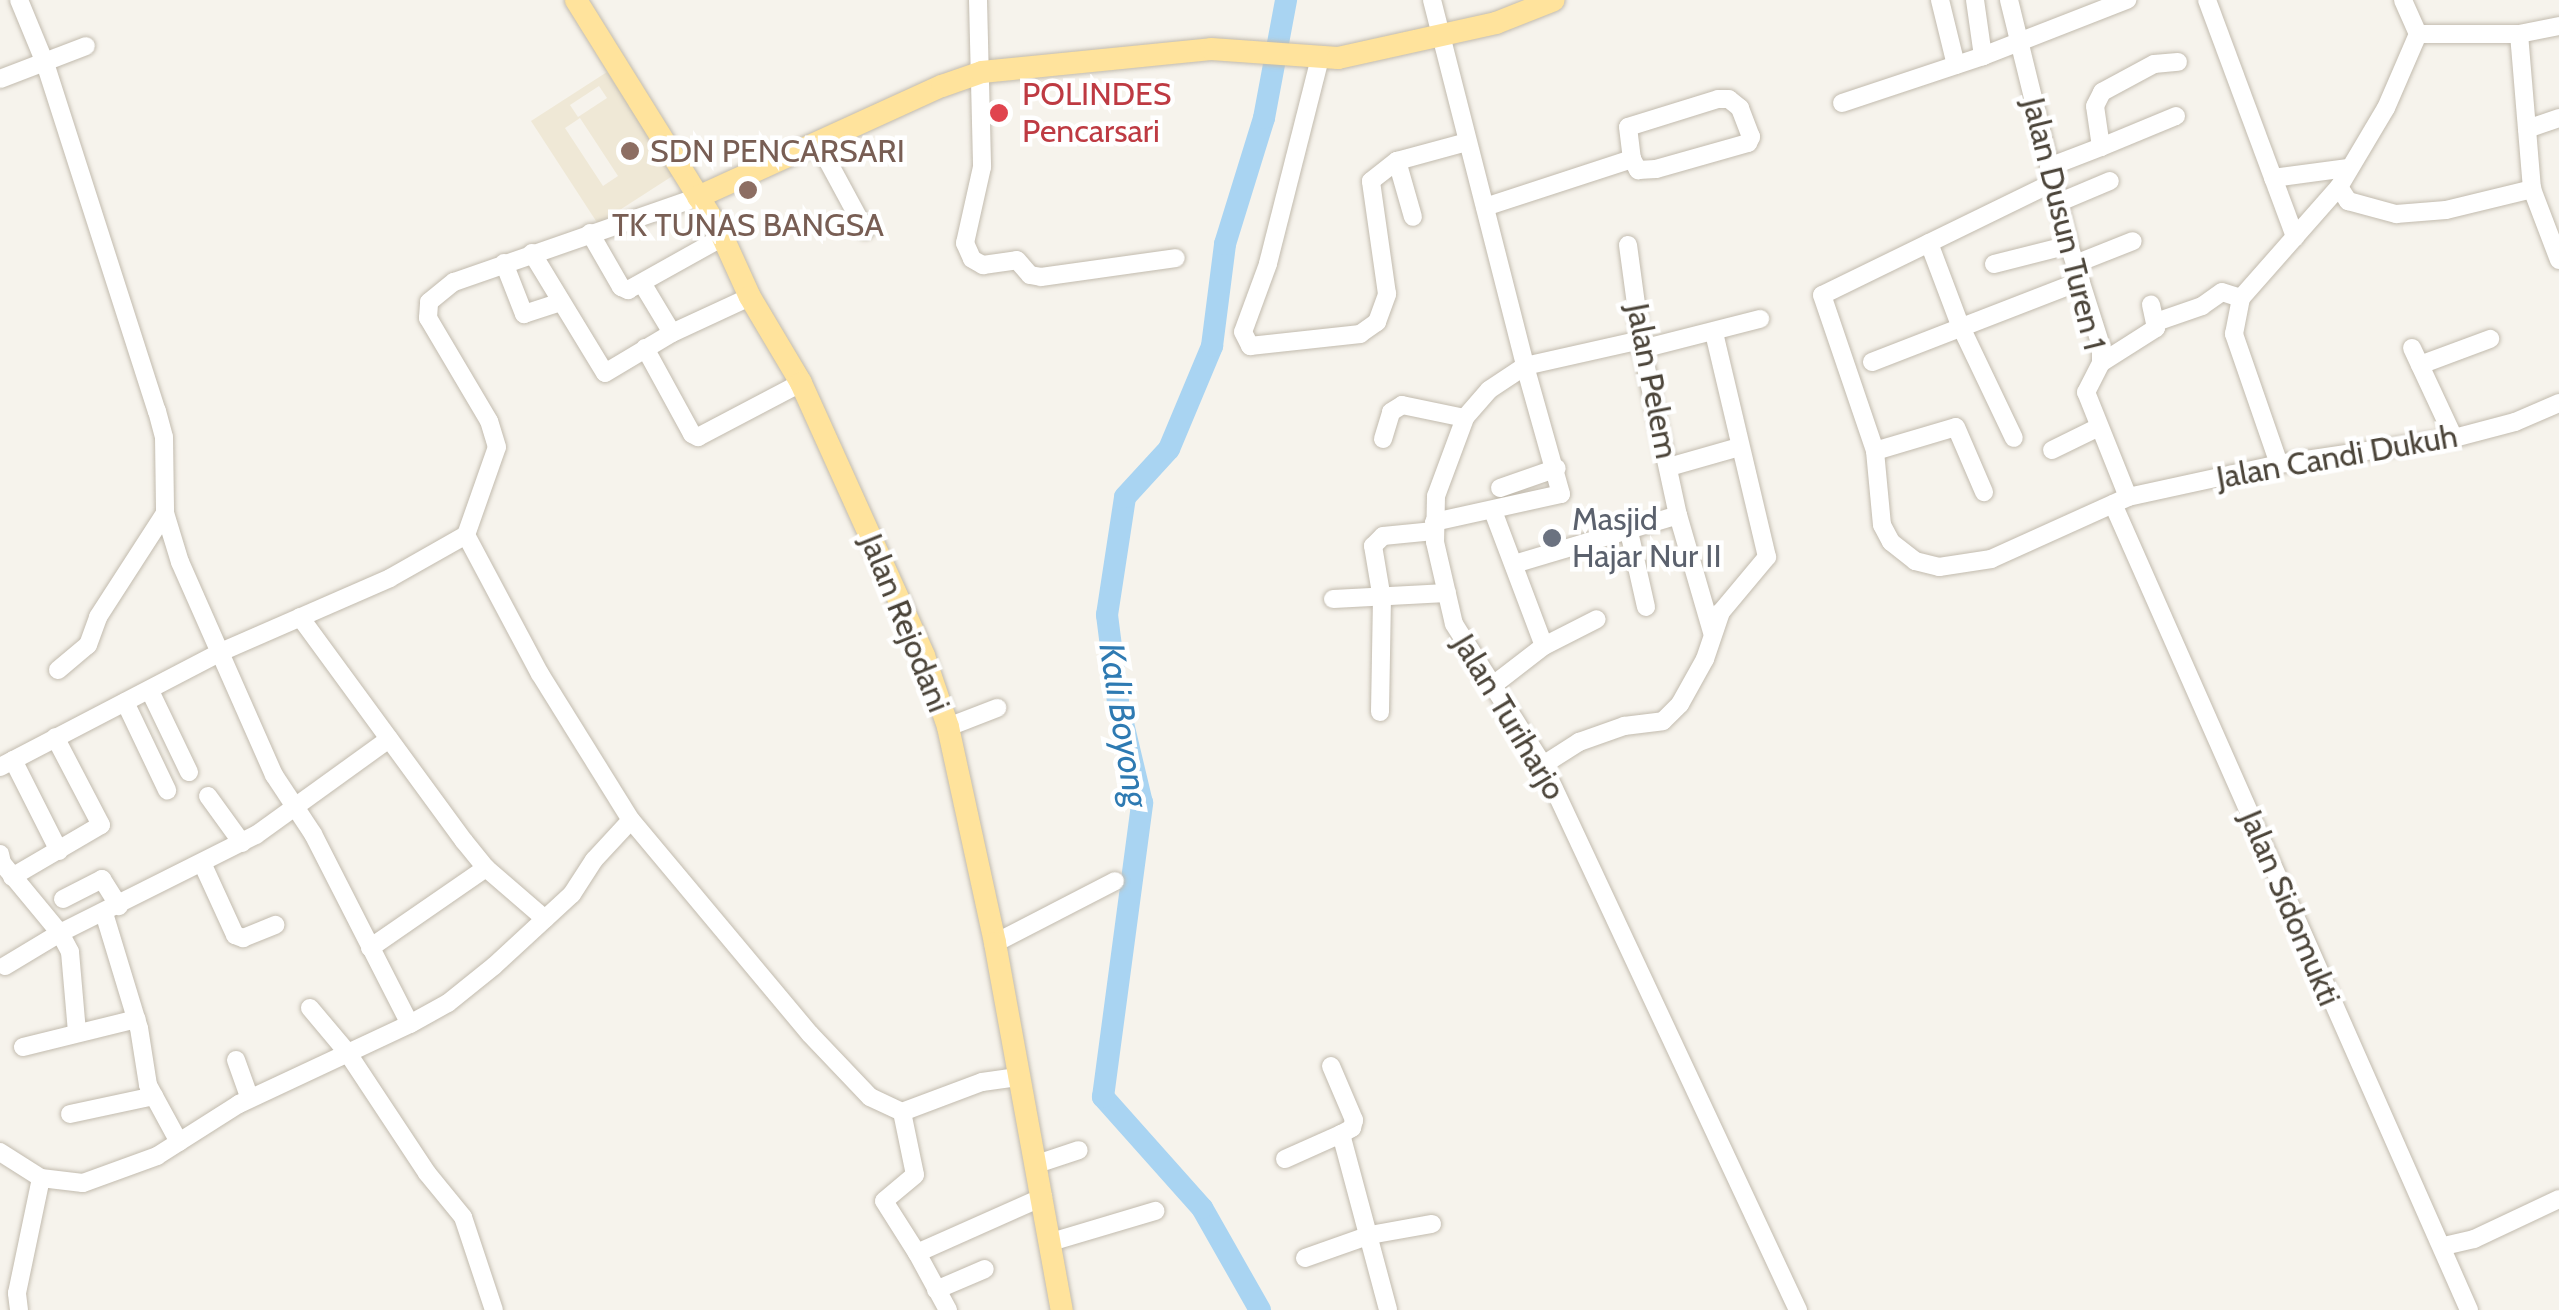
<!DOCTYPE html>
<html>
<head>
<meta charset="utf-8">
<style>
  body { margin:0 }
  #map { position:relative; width:2559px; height:1310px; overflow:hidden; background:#f6f3ec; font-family:Cabin,sans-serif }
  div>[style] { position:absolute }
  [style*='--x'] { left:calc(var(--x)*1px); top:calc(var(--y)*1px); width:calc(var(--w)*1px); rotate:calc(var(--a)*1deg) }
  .education>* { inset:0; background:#efe8d6 }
  .river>* { height:22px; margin:-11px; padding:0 11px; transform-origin:11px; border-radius:11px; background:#a9d4f2 }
  .roads { filter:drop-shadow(0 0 2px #c2bbae) drop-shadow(0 0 2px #c2bbae) }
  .minor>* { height:18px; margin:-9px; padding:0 9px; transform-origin:9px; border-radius:9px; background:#fff }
  .major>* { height:22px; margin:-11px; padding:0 11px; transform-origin:11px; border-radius:11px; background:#ffe39c }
  .dots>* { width:28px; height:28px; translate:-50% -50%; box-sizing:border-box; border:5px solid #fff; border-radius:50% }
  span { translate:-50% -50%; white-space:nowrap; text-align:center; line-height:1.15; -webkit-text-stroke:9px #fff; paint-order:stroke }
  .health-label { font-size:32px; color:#be3a42 }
  .left { translate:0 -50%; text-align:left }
  .education-label { font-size:32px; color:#785e54 }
  .street-label { font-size:32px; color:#4b4439 }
  .worship-label { font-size:32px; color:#5b616d }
  .water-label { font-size:35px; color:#2e7ab2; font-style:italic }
</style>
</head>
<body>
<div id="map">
  <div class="education">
    <i style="clip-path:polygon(evenodd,607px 72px,674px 175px,598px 224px,531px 121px,607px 72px,599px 86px,607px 98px,578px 117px,570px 105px,599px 86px,607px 72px,580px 118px,618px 176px,603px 186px,565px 128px,580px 118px)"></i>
  </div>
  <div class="river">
    <i style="--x:1260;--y:1310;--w:117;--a:-119.6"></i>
    <i style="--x:1202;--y:1208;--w:149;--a:-131.7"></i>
    <i style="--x:1103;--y:1097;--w:297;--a:-82.4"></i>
    <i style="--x:1142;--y:803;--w:104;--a:-103.4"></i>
    <i style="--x:1118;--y:702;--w:88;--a:-97.2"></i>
    <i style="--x:1107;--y:615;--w:119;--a:-81.3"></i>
    <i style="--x:1125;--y:497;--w:65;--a:-47.5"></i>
    <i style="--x:1169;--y:449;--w:112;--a:-67.3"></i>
    <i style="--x:1212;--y:346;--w:103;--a:-82.7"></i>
    <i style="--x:1225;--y:244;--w:132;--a:-72.8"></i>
    <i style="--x:1264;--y:118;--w:120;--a:-79.4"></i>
  </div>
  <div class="roads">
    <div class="minor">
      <i style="--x:19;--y:0;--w:68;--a:67.6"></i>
      <i style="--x:45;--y:63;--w:366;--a:72.2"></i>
      <i style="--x:157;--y:411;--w:27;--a:75"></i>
      <i style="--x:164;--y:437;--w:76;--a:89.2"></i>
      <i style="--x:165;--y:513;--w:51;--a:73"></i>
      <i style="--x:180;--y:562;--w:233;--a:66.2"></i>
      <i style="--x:274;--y:775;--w:71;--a:56.5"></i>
      <i style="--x:313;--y:834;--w:213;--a:63"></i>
      <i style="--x:978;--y:0;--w:167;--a:88.6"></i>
      <i style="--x:982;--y:167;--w:78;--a:102.6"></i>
      <i style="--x:965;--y:243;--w:17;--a:66"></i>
      <i style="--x:972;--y:259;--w:13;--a:29"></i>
      <i style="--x:983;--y:265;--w:34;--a:-8"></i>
      <i style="--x:1017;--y:260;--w:20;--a:49"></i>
      <i style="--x:1030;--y:275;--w:11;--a:10"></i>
      <i style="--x:1041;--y:277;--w:136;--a:-8"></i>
      <i style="--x:1432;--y:0;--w:378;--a:75.7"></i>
      <i style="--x:1525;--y:366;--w:43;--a:146.3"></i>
      <i style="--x:1489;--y:390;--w:37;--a:131"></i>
      <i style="--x:1465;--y:418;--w:83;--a:110.4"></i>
      <i style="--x:1436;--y:496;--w:46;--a:91.2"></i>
      <i style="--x:1435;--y:542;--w:84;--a:77"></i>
      <i style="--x:1454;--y:624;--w:167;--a:57.7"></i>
      <i style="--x:1543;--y:765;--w:602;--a:64.93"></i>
      <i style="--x:1940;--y:0;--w:67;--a:76.2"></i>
      <i style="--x:1975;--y:0;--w:57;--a:81.9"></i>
      <i style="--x:2009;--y:0;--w:252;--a:76.2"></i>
      <i style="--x:2069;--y:245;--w:106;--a:72.4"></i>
      <i style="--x:2101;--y:346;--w:17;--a:90"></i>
      <i style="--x:2101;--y:363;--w:33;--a:117"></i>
      <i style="--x:2086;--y:392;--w:113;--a:68.2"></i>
      <i style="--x:2207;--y:0;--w:253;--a:69.6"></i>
      <i style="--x:2418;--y:34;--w:101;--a:0"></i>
      <i style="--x:2519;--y:34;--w:41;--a:-11.3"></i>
      <i style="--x:2519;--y:34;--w:156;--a:85.2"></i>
      <i style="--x:2532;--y:189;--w:76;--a:69.2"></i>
      <i style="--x:1320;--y:58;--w:212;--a:104.2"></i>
      <i style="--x:1268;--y:264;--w:72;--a:110.2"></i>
      <i style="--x:1243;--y:332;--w:16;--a:63"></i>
      <i style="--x:1250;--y:346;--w:111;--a:-6.2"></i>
      <i style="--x:1360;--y:334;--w:21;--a:-35"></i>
      <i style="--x:1377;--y:322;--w:30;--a:-70"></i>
      <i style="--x:1387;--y:294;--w:114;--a:-98.1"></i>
      <i style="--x:1371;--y:181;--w:33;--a:-38"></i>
      <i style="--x:1397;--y:161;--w:73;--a:-15.2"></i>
      <i style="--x:0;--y:79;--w:92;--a:-21"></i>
      <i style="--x:1842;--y:103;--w:149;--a:-18.4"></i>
      <i style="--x:1983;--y:56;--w:155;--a:-21.3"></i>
      <i style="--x:2176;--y:116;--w:81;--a:157.5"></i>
      <i style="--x:2101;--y:147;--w:41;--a:-98.3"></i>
      <i style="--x:2095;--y:106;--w:16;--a:-63"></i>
      <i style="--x:2102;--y:92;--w:59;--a:-28.3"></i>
      <i style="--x:2154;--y:64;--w:24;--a:-5"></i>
      <i style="--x:2527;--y:129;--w:34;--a:-19"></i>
      <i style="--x:818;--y:143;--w:99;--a:61.6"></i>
      <i style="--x:1397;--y:161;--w:58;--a:74.1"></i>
      <i style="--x:2049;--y:167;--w:56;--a:-21"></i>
      <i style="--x:2273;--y:178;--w:76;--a:-7.6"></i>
      <i style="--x:2054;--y:182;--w:258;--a:154"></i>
      <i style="--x:1822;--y:295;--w:165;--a:71.2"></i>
      <i style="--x:1875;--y:451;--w:74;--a:84.6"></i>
      <i style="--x:1882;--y:525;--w:19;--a:62"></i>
      <i style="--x:1891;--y:542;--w:31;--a:38"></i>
      <i style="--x:1915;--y:561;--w:25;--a:14"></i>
      <i style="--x:1939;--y:567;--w:53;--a:-8.7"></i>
      <i style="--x:1991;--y:559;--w:150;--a:-24.3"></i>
      <i style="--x:2128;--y:497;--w:155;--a:-12.3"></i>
      <i style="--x:2279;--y:464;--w:177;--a:-8.5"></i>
      <i style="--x:2454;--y:438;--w:63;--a:-14.7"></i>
      <i style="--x:2515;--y:422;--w:48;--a:-23.4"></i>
      <i style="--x:2339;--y:187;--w:17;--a:57"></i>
      <i style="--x:2348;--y:201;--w:50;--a:15.2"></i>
      <i style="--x:2396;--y:214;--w:50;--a:-4.6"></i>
      <i style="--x:2446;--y:210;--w:89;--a:-13.7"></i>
      <i style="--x:2060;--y:202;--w:54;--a:-22.8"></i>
      <i style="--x:1485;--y:207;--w:155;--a:-18.1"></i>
      <i style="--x:1632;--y:159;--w:13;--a:61"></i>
      <i style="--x:1638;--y:170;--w:18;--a:-3"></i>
      <i style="--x:1656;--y:169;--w:96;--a:-15.8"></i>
      <i style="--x:1748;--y:143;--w:7;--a:-63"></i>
      <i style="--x:1751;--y:137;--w:31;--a:-111"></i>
      <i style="--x:1740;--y:108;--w:14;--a:-141"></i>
      <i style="--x:1729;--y:99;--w:11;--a:180"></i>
      <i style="--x:1718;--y:99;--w:94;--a:162.7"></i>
      <i style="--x:1628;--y:127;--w:32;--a:83"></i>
      <i style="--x:590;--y:233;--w:62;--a:60.1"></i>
      <i style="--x:621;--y:287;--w:8;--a:23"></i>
      <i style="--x:628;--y:290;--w:109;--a:-29.2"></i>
      <i style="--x:1929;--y:243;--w:88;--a:69.3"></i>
      <i style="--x:1960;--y:325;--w:125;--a:64.5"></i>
      <i style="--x:1628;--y:245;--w:105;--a:82.3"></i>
      <i style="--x:1642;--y:349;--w:170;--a:77.8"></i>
      <i style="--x:1678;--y:515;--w:122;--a:73.8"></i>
      <i style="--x:532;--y:253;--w:140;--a:58.7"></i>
      <i style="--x:605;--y:373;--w:78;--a:-30.8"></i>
      <i style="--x:672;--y:333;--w:86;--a:-24.8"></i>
      <i style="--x:504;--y:263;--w:55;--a:68.6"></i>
      <i style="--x:524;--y:314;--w:38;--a:-18"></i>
      <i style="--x:1994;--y:264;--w:77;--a:-14.2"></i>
      <i style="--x:2075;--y:264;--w:62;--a:-21.6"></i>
      <i style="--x:642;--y:283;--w:58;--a:59"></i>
      <i style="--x:2156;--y:322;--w:49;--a:-19.2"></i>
      <i style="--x:2202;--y:306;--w:24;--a:-35"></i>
      <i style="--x:2222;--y:292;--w:20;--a:18"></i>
      <i style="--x:645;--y:348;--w:98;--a:61.3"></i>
      <i style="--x:692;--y:434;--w:7;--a:27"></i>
      <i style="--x:698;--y:437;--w:116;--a:-27.7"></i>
      <i style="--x:2412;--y:348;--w:99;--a:65"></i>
      <i style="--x:1642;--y:349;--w:122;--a:-14.3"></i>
      <i style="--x:1872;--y:362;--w:224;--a:-21.2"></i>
      <i style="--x:2101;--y:363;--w:65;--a:-32.5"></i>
      <i style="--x:2156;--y:328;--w:24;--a:-102"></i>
      <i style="--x:2420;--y:365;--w:75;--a:-20.4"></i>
      <i style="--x:1383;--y:439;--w:28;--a:-73"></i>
      <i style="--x:1391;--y:412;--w:13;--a:-32"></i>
      <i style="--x:1402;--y:405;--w:64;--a:11.7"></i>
      <i style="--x:2052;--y:450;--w:52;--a:-26.1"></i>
      <i style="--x:1875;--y:451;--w:84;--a:-16.5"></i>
      <i style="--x:1956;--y:427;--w:71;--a:66.7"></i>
      <i style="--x:2279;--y:464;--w:138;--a:-109.1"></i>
      <i style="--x:2234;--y:334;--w:37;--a:-79"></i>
      <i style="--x:2241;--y:298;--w:148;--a:-48.6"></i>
      <i style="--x:2339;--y:187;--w:92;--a:-59.3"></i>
      <i style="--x:2386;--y:108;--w:81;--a:-66.6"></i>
      <i style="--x:2418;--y:34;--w:37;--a:-114"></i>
      <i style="--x:1669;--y:467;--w:73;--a:-15.9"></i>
      <i style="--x:1500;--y:488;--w:60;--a:-19.3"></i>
      <i style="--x:2113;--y:504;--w:881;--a:66.17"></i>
      <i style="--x:1493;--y:511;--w:144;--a:69.3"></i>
      <i style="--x:1434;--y:522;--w:130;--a:-12.4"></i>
      <i style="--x:1561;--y:494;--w:133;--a:-105.7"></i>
      <i style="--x:1525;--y:366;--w:119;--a:-12.6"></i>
      <i style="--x:1628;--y:527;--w:82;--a:77.3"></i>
      <i style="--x:466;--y:535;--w:157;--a:62"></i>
      <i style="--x:540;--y:674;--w:172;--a:58.1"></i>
      <i style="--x:1514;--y:564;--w:171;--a:-16.6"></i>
      <i style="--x:1333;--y:599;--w:114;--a:-3"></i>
      <i style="--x:300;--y:617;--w:278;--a:53.8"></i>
      <i style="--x:464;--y:841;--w:35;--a:51"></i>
      <i style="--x:486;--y:868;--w:78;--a:40.8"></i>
      <i style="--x:58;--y:670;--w:39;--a:-40"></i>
      <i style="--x:88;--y:645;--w:30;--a:-70"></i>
      <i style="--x:98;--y:617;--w:124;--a:-57.2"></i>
      <i style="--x:1492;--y:686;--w:66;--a:-37.6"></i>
      <i style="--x:1544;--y:646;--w:59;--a:-27"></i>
      <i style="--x:150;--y:691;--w:90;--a:64.3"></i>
      <i style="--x:125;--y:702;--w:98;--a:64.5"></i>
      <i style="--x:1380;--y:712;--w:113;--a:-89"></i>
      <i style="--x:1382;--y:599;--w:54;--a:-99.6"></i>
      <i style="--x:1373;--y:546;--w:14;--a:-45"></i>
      <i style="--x:1383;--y:536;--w:51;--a:-5.6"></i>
      <i style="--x:948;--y:727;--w:53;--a:-21.2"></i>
      <i style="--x:13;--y:760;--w:102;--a:63.2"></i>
      <i style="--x:1543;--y:765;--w:43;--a:-32.6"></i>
      <i style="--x:1579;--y:742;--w:48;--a:-19.6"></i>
      <i style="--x:1624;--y:726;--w:39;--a:-7"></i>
      <i style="--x:1663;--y:721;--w:24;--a:-45"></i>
      <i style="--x:1680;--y:704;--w:51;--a:-60.9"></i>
      <i style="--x:1705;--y:659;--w:50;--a:-71.2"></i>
      <i style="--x:1721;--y:612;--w:72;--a:-50.1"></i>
      <i style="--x:1767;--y:557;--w:231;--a:-103.3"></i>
      <i style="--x:0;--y:767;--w:249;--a:-27.5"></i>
      <i style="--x:221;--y:652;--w:184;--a:-23.6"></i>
      <i style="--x:390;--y:578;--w:87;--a:-29.5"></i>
      <i style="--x:466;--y:535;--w:93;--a:-70.6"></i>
      <i style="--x:497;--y:447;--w:27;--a:-107"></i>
      <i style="--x:489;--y:421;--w:120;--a:-120.6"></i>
      <i style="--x:428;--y:318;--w:16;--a:-86"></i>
      <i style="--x:429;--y:302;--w:32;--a:-39"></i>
      <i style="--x:454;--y:282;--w:258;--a:-19.2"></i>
      <i style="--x:208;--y:796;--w:58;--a:54.1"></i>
      <i style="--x:0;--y:854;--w:9;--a:77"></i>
      <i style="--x:2;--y:863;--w:91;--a:50.4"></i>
      <i style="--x:60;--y:933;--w:21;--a:62"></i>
      <i style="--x:70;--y:952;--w:80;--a:85"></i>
      <i style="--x:203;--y:865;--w:77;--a:65.4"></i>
      <i style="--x:235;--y:935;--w:9;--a:21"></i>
      <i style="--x:243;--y:938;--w:35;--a:-22"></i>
      <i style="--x:12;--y:877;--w:103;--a:-30.3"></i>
      <i style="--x:101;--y:825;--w:99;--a:-117.6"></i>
      <i style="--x:63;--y:899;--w:44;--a:-27.1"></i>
      <i style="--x:102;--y:879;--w:32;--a:58"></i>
      <i style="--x:104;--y:913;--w:120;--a:73.1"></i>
      <i style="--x:139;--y:1028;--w:58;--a:81"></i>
      <i style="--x:148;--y:1085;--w:65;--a:61.5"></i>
      <i style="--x:995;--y:943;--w:135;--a:-27.3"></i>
      <i style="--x:370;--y:948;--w:141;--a:-34.6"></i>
      <i style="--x:5;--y:966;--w:64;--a:-31"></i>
      <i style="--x:60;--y:933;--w:219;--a:-26.6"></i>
      <i style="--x:256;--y:835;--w:164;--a:-35.8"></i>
      <i style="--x:310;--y:1008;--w:57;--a:49.9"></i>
      <i style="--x:347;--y:1052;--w:145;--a:56.5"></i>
      <i style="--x:427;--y:1173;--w:57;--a:50.7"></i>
      <i style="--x:463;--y:1217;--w:98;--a:71.6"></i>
      <i style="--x:23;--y:1047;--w:117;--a:-13.8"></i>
      <i style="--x:236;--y:1060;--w:41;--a:70.3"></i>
      <i style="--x:1331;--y:1066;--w:59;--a:66.9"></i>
      <i style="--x:1354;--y:1120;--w:8;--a:104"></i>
      <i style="--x:1352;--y:1128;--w:13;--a:151"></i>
      <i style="--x:1341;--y:1134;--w:182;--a:75"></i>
      <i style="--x:902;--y:1112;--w:64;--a:78.3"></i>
      <i style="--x:915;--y:1175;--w:40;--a:140"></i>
      <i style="--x:884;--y:1201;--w:62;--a:57.6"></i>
      <i style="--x:917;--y:1253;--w:138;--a:-24"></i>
      <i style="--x:70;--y:1114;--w:86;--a:-12.1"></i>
      <i style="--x:0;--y:1152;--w:49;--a:32.4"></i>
      <i style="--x:41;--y:1178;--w:42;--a:6.8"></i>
      <i style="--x:83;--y:1183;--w:79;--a:-20"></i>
      <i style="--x:157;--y:1156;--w:97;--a:-32.4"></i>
      <i style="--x:239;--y:1104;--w:189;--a:-25.1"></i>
      <i style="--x:410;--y:1024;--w:43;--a:-28.9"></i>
      <i style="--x:448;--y:1003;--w:59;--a:-38.8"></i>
      <i style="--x:494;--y:966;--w:106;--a:-42.7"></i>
      <i style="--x:572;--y:894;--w:40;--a:-57.1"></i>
      <i style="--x:594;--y:860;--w:54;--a:-47.2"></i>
      <i style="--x:631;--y:820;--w:279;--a:50.1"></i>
      <i style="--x:810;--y:1034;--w:87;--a:46.4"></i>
      <i style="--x:870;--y:1097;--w:35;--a:25"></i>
      <i style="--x:902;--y:1112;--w:85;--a:-20.6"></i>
      <i style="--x:982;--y:1082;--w:36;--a:-8"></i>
      <i style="--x:1285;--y:1159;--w:61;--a:-24.1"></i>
      <i style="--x:1034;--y:1165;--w:47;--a:-18.4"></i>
      <i style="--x:1051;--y:1242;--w:109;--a:-16.6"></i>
      <i style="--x:2444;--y:1246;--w:31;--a:-13"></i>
      <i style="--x:2474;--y:1239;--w:94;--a:-25.2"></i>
      <i style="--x:917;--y:1253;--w:65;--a:61.5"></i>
      <i style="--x:1305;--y:1258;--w:69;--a:-19.5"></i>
      <i style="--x:1370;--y:1235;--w:63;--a:-10.1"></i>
      <i style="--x:936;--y:1290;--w:53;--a:-23.2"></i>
      <i style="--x:19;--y:1310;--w:17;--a:-97"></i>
      <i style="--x:17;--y:1293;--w:117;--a:-78.2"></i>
    </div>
    <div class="major">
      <i style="--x:576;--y:0;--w:272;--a:58.1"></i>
      <i style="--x:720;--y:231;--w:72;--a:65.6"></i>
      <i style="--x:750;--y:297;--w:100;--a:59.3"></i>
      <i style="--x:801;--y:383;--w:299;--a:65.7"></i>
      <i style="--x:924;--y:656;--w:75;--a:71.3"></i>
      <i style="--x:948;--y:727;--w:221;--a:77.7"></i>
      <i style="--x:995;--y:943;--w:373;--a:79.7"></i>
      <i style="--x:698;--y:197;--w:268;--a:-24.5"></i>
      <i style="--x:942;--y:86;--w:42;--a:-19.3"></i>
      <i style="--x:982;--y:72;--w:230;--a:-5.7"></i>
      <i style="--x:1211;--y:49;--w:127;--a:4.1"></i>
      <i style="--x:1338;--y:58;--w:162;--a:-12.5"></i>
      <i style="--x:1496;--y:23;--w:62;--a:-21.6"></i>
    </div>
  </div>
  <div class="dots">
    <i style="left:999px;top:113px;background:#e0444e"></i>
    <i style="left:630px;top:151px;background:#8d6e63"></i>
    <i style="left:748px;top:190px;background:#8d6e63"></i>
    <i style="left:1552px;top:538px;background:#6b7280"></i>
  </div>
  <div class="health-label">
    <span class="left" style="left:1022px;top:113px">POLINDES<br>Pencarsari</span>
  </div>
  <div class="education-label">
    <span class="left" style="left:650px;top:151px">SDN PENCARSARI</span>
    <span style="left:748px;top:225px">TK TUNAS BANGSA</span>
  </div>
  <div class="street-label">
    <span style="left:2064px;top:224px;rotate:76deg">Jalan Dusun Turen 1</span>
    <span style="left:1652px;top:381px;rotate:79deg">Jalan Pelem</span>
    <span style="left:2337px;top:457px;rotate:-10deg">Jalan Candi Dukuh</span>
    <span style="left:905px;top:623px;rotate:68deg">Jalan Rejodani</span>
    <span style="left:1509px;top:717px;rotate:59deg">Jalan Turiharjo</span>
    <span style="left:2290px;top:908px;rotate:67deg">Jalan Sidomukti</span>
  </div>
  <div class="worship-label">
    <span class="left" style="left:1572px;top:538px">Masjid<br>Hajar Nur II</span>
  </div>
  <div class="water-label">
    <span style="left:1124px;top:725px;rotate:81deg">Kali Boyong</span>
  </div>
</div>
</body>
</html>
